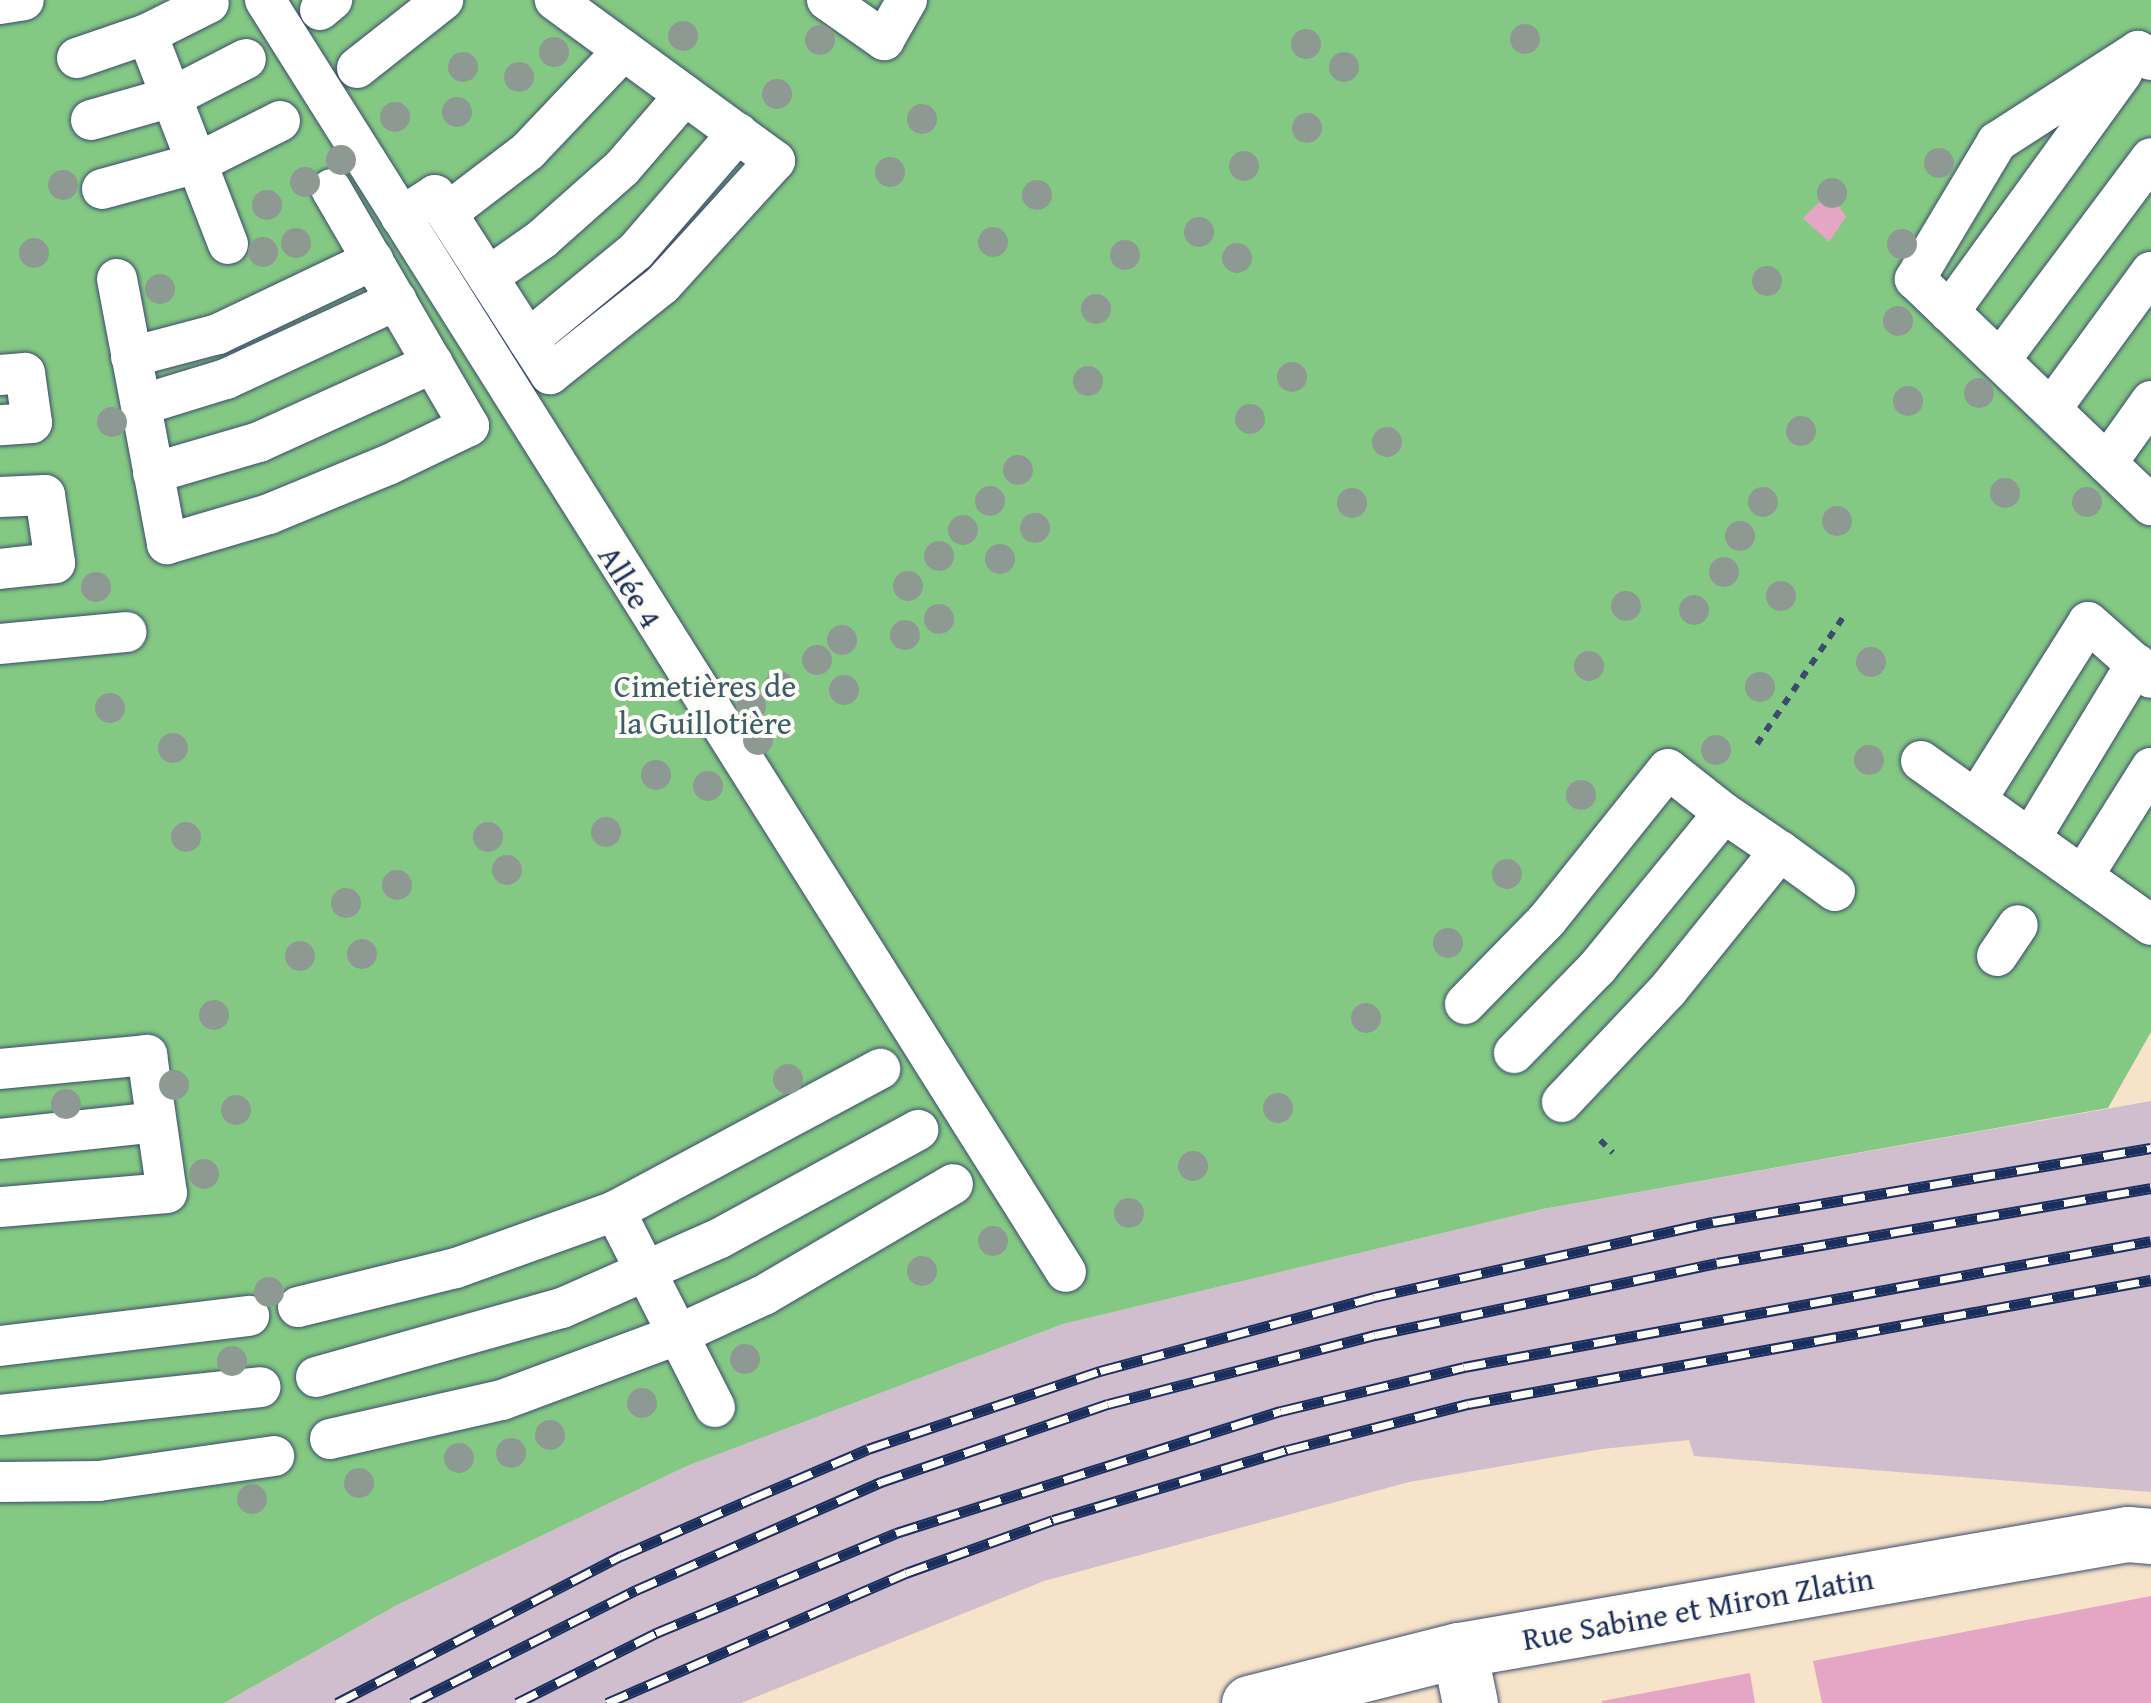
<!DOCTYPE html>
<html>
<head>
<meta charset="utf-8">
<style>
  body { margin:0 }
  #map { position:relative; width:2151px; height:1703px; overflow:hidden; background:#f6e3c9; font-family:"Gentium Book Plus",serif }
  div>[style] { position:absolute }
  [style*='--x'] { left:calc(var(--x)*1px); top:calc(var(--y)*1px); width:calc(var(--w)*1px); rotate:calc(var(--a)*1deg) }
  .industrial>* { inset:0; background:#d0bdce }
  .green>* { inset:0; background:#84c983 }
  .building>* { inset:0; background:#e5a6c6 }
  .path>* { height:6px; margin-top:-3px; transform-origin:0; background:repeating-linear-gradient(90deg,#3c4a6e 0 8px,transparent 0 16px) }
  .roads { filter:drop-shadow(0 0 2px #3c4a6e) drop-shadow(0 0 2px #3c4a6e) }
  .service>* { height:40px; margin:-20px; padding:0 20px; transform-origin:20px; border-radius:20px; background:#fff }
  .minor>* { height:55px; margin:-27.5px; padding:0 27.5px; transform-origin:27.5px; border-radius:27.5px; background:#fff }
  .rail>* { height:11px; margin-top:-5.5px; transform-origin:0; background:repeating-linear-gradient(90deg,#fdfcf7 0 22px,#1b2f5e 0 44px); box-sizing:border-box; border-block:2px solid #1b2f5e }
  .trees>* { width:30px; height:30px; margin:-15px; border-radius:50%; background:#8f9994 }
  span { translate:-50% -50%; white-space:nowrap; text-align:center; line-height:1.15; -webkit-text-stroke:8px #fdfcf7; paint-order:stroke }
  .street-label { font-size:32px; color:#1b2f5e }
  .park-label { font-size:32px; color:#3a5d69 }
</style>
</head>
<body>
<div id="map">
  <div class="industrial">
    <i style="clip-path:polygon(2151px 1101px,2151px 1492px,1694px 1456px,1689px 1440px,1602px 1449px,1409px 1482px,1044px 1581px,741px 1703px,224px 1703px,397px 1605px,687px 1466px,1063px 1324px,1543px 1209px)"></i>
  </div>
  <div class="green">
    <i style="clip-path:polygon(0 0,2151px 0,2151px 1032px,2108px 1108px,1543px 1209px,1063px 1324px,687px 1466px,397px 1605px,224px 1703px,0 1703px)"></i>
  </div>
  <div class="building">
    <i style="clip-path:polygon(1835px 200px,1846px 217px,1829px 242px,1803px 218px,1821px 201px)"></i>
    <i style="clip-path:polygon(2151px 1596px,2151px 1703px,1822px 1703px,1813px 1661px)"></i>
    <i style="clip-path:polygon(1750px 1673px,1755px 1703px,1602px 1703px,1602px 1701px)"></i>
  </div>
  <div class="path">
    <i style="--x:1757;--y:744;--w:158;--a:-55.8"></i>
    <i style="--x:1600;--y:1140;--w:18;--a:45"></i>
  </div>
  <div class="roads">
    <div class="service">
      <i style="--x:265;--y:0;--w:1503;--a:57.8"></i>
      <i style="--x:827;--y:0;--w:70;--a:35.1"></i>
      <i style="--x:884;--y:40;--w:46;--a:-60.1"></i>
      <i style="--x:0;--y:4;--w:24;--a:-9"></i>
      <i style="--x:320;--y:10;--w:16;--a:-40"></i>
      <i style="--x:147;--y:34;--w:69;--a:-26.6"></i>
      <i style="--x:77;--y:58;--w:74;--a:-18.9"></i>
      <i style="--x:147;--y:34;--w:225;--a:68.9"></i>
      <i style="--x:2151;--y:60;--w:16;--a:-145"></i>
      <i style="--x:2138;--y:51;--w:168;--a:147.2"></i>
      <i style="--x:1997;--y:142;--w:160;--a:120.9"></i>
      <i style="--x:1915;--y:279;--w:327;--a:43.8"></i>
      <i style="--x:357;--y:68;--w:110;--a:-38.3"></i>
      <i style="--x:91;--y:120;--w:84;--a:-15.9"></i>
      <i style="--x:172;--y:97;--w:83;--a:-27.2"></i>
      <i style="--x:102;--y:189;--w:98;--a:-15.3"></i>
      <i style="--x:197;--y:163;--w:93;--a:-26.8"></i>
      <i style="--x:447;--y:213;--w:102;--a:-37.4"></i>
      <i style="--x:528;--y:151;--w:139;--a:-46.5"></i>
      <i style="--x:401;--y:217;--w:40;--a:-32.9"></i>
      <i style="--x:435;--y:195;--w:213;--a:57.3"></i>
      <i style="--x:550;--y:374;--w:143;--a:-38.5"></i>
      <i style="--x:662;--y:285;--w:168;--a:-47.7"></i>
      <i style="--x:775;--y:161;--w:273;--a:-143.8"></i>
      <i style="--x:488;--y:277;--w:66;--a:-35.1"></i>
      <i style="--x:542;--y:239;--w:107;--a:-41.6"></i>
      <i style="--x:622;--y:168;--w:96;--a:-49.2"></i>
      <i style="--x:117;--y:279;--w:270;--a:79.3"></i>
      <i style="--x:167;--y:544;--w:106;--a:-16.4"></i>
      <i style="--x:269;--y:514;--w:129;--a:-22.4"></i>
      <i style="--x:388;--y:465;--w:90;--a:-25.7"></i>
      <i style="--x:469;--y:426;--w:274;--a:-120.2"></i>
      <i style="--x:1949;--y:312;--w:296;--a:-54.1"></i>
      <i style="--x:528;--y:340;--w:140;--a:-39.5"></i>
      <i style="--x:636;--y:251;--w:156;--a:-49.2"></i>
      <i style="--x:131;--y:357;--w:90;--a:-14.8"></i>
      <i style="--x:218;--y:334;--w:172;--a:-25.5"></i>
      <i style="--x:2000;--y:360;--w:252;--a:-53.2"></i>
      <i style="--x:0;--y:375;--w:25;--a:-5"></i>
      <i style="--x:25;--y:373;--w:50;--a:82"></i>
      <i style="--x:32;--y:423;--w:32;--a:176"></i>
      <i style="--x:141;--y:405;--w:89;--a:-17"></i>
      <i style="--x:226;--y:379;--w:188;--a:-24.8"></i>
      <i style="--x:2051;--y:409;--w:170;--a:-53.9"></i>
      <i style="--x:2107;--y:463;--w:76;--a:-54.6"></i>
      <i style="--x:153;--y:473;--w:110;--a:-16.3"></i>
      <i style="--x:259;--y:442;--w:191;--a:-24.4"></i>
      <i style="--x:0;--y:497;--w:45;--a:-2.5"></i>
      <i style="--x:45;--y:495;--w:69;--a:81.6"></i>
      <i style="--x:55;--y:563;--w:55;--a:173.8"></i>
      <i style="--x:0;--y:644;--w:127;--a:-5.4"></i>
      <i style="--x:1921;--y:761;--w:282;--a:35.5"></i>
      <i style="--x:1976;--y:800;--w:210;--a:-57.8"></i>
      <i style="--x:2088;--y:622;--w:84;--a:41.6"></i>
      <i style="--x:2030;--y:839;--w:205;--a:-58.8"></i>
      <i style="--x:2083;--y:876;--w:128;--a:-57.8"></i>
      <i style="--x:1997;--y:956;--w:37;--a:-56"></i>
      <i style="--x:1465;--y:1004;--w:117;--a:-45.7"></i>
      <i style="--x:1547;--y:920;--w:193;--a:-51.3"></i>
      <i style="--x:1668;--y:769;--w:71;--a:38.2"></i>
      <i style="--x:1514;--y:1053;--w:119;--a:-45.7"></i>
      <i style="--x:1597;--y:968;--w:200;--a:-50.7"></i>
      <i style="--x:1724;--y:813;--w:68;--a:34.2"></i>
      <i style="--x:0;--y:1069;--w:148;--a:-5.4"></i>
      <i style="--x:147;--y:1055;--w:139;--a:81.8"></i>
      <i style="--x:167;--y:1193;--w:168;--a:175.2"></i>
      <i style="--x:1562;--y:1102;--w:153;--a:-46.6"></i>
      <i style="--x:1667;--y:991;--w:180;--a:-51.1"></i>
      <i style="--x:1780;--y:851;--w:68;--a:36"></i>
      <i style="--x:0;--y:1139;--w:157;--a:-6.2"></i>
      <i style="--x:615;--y:1211;--w:220;--a:63"></i>
      <i style="--x:298;--y:1307;--w:163;--a:-13.9"></i>
      <i style="--x:456;--y:1268;--w:169;--a:-19.7"></i>
      <i style="--x:615;--y:1211;--w:301;--a:-28.2"></i>
      <i style="--x:0;--y:1346;--w:251;--a:-6.9"></i>
      <i style="--x:316;--y:1377;--w:255;--a:-15.7"></i>
      <i style="--x:562;--y:1308;--w:173;--a:-23.9"></i>
      <i style="--x:720;--y:1238;--w:226;--a:-28.6"></i>
      <i style="--x:0;--y:1415;--w:262;--a:-6.1"></i>
      <i style="--x:330;--y:1439;--w:176;--a:-12.8"></i>
      <i style="--x:502;--y:1400;--w:187;--a:-20.4"></i>
      <i style="--x:677;--y:1335;--w:96;--a:-24.7"></i>
      <i style="--x:764;--y:1295;--w:219;--a:-30.4"></i>
      <i style="--x:0;--y:1482;--w:99;--a:-0.6"></i>
      <i style="--x:99;--y:1481;--w:177;--a:-8.1"></i>
    </div>
    <div class="minor">
      <i style="--x:1459;--y:1650;--w:54;--a:78.3"></i>
      <i style="--x:1249;--y:1703;--w:217;--a:-14.2"></i>
      <i style="--x:1459;--y:1650;--w:679;--a:-9.84"></i>
      <i style="--x:2128;--y:1534;--w:23;--a:5"></i>
    </div>
  </div>
  <div class="rail">
    <i style="--x:337;--y:1703;--w:320;--a:-27.4"></i>
    <i style="--x:621;--y:1556;--w:142;--a:-23.7"></i>
    <i style="--x:751;--y:1499;--w:127;--a:-23.1"></i>
    <i style="--x:868;--y:1449;--w:245;--a:-18.6"></i>
    <i style="--x:1100;--y:1371;--w:284;--a:-15.1"></i>
    <i style="--x:1374;--y:1297;--w:347;--a:-12.5"></i>
    <i style="--x:1713;--y:1222;--w:444;--a:-9.6"></i>
    <i style="--x:412;--y:1703;--w:251;--a:-26.8"></i>
    <i style="--x:636;--y:1590;--w:268;--a:-23.8"></i>
    <i style="--x:881;--y:1482;--w:240;--a:-19"></i>
    <i style="--x:1108;--y:1404;--w:276;--a:-14.5"></i>
    <i style="--x:1375;--y:1335;--w:349;--a:-11.9"></i>
    <i style="--x:1717;--y:1263;--w:440;--a:-9.8"></i>
    <i style="--x:517;--y:1703;--w:156;--a:-26.7"></i>
    <i style="--x:656;--y:1633;--w:260;--a:-22.6"></i>
    <i style="--x:896;--y:1533;--w:404;--a:-17.6"></i>
    <i style="--x:1281;--y:1411;--w:188;--a:-13.5"></i>
    <i style="--x:1464;--y:1367;--w:698;--a:-10.39"></i>
    <i style="--x:607;--y:1703;--w:326;--a:-23.5"></i>
    <i style="--x:906;--y:1573;--w:156;--a:-19.8"></i>
    <i style="--x:1053;--y:1520;--w:244;--a:-16.7"></i>
    <i style="--x:1287;--y:1450;--w:187;--a:-14.3"></i>
    <i style="--x:1468;--y:1404;--w:694;--a:-10.29"></i>
  </div>
  <div class="trees">
    <i style="left:683px;top:36px"></i>
    <i style="left:1525px;top:39px"></i>
    <i style="left:820px;top:40px"></i>
    <i style="left:1306px;top:44px"></i>
    <i style="left:554px;top:52px"></i>
    <i style="left:463px;top:67px"></i>
    <i style="left:1344px;top:67px"></i>
    <i style="left:519px;top:77px"></i>
    <i style="left:777px;top:94px"></i>
    <i style="left:457px;top:112px"></i>
    <i style="left:395px;top:117px"></i>
    <i style="left:922px;top:119px"></i>
    <i style="left:1307px;top:128px"></i>
    <i style="left:341px;top:160px"></i>
    <i style="left:1939px;top:163px"></i>
    <i style="left:1244px;top:166px"></i>
    <i style="left:890px;top:172px"></i>
    <i style="left:305px;top:182px"></i>
    <i style="left:63px;top:185px"></i>
    <i style="left:1832px;top:193px"></i>
    <i style="left:1037px;top:195px"></i>
    <i style="left:267px;top:205px"></i>
    <i style="left:1199px;top:232px"></i>
    <i style="left:993px;top:242px"></i>
    <i style="left:296px;top:243px"></i>
    <i style="left:1902px;top:244px"></i>
    <i style="left:263px;top:252px"></i>
    <i style="left:34px;top:253px"></i>
    <i style="left:1125px;top:255px"></i>
    <i style="left:1237px;top:258px"></i>
    <i style="left:1767px;top:281px"></i>
    <i style="left:160px;top:289px"></i>
    <i style="left:1096px;top:309px"></i>
    <i style="left:1898px;top:321px"></i>
    <i style="left:1292px;top:377px"></i>
    <i style="left:1088px;top:381px"></i>
    <i style="left:1979px;top:393px"></i>
    <i style="left:1908px;top:401px"></i>
    <i style="left:1250px;top:419px"></i>
    <i style="left:112px;top:422px"></i>
    <i style="left:1801px;top:431px"></i>
    <i style="left:1387px;top:442px"></i>
    <i style="left:1018px;top:470px"></i>
    <i style="left:2005px;top:493px"></i>
    <i style="left:990px;top:501px"></i>
    <i style="left:1763px;top:502px"></i>
    <i style="left:2087px;top:502px"></i>
    <i style="left:1352px;top:503px"></i>
    <i style="left:1837px;top:521px"></i>
    <i style="left:1035px;top:528px"></i>
    <i style="left:963px;top:530px"></i>
    <i style="left:1740px;top:536px"></i>
    <i style="left:939px;top:556px"></i>
    <i style="left:1000px;top:559px"></i>
    <i style="left:1724px;top:572px"></i>
    <i style="left:908px;top:586px"></i>
    <i style="left:96px;top:587px"></i>
    <i style="left:1781px;top:596px"></i>
    <i style="left:1626px;top:606px"></i>
    <i style="left:1694px;top:610px"></i>
    <i style="left:939px;top:619px"></i>
    <i style="left:905px;top:635px"></i>
    <i style="left:842px;top:640px"></i>
    <i style="left:817px;top:660px"></i>
    <i style="left:1871px;top:662px"></i>
    <i style="left:1589px;top:666px"></i>
    <i style="left:779px;top:686px"></i>
    <i style="left:1760px;top:687px"></i>
    <i style="left:844px;top:690px"></i>
    <i style="left:751px;top:706px"></i>
    <i style="left:110px;top:708px"></i>
    <i style="left:758px;top:740px"></i>
    <i style="left:173px;top:748px"></i>
    <i style="left:1716px;top:750px"></i>
    <i style="left:1869px;top:760px"></i>
    <i style="left:656px;top:775px"></i>
    <i style="left:708px;top:786px"></i>
    <i style="left:1581px;top:795px"></i>
    <i style="left:606px;top:832px"></i>
    <i style="left:186px;top:837px"></i>
    <i style="left:488px;top:837px"></i>
    <i style="left:507px;top:870px"></i>
    <i style="left:1507px;top:874px"></i>
    <i style="left:397px;top:885px"></i>
    <i style="left:346px;top:903px"></i>
    <i style="left:1448px;top:943px"></i>
    <i style="left:362px;top:954px"></i>
    <i style="left:300px;top:956px"></i>
    <i style="left:214px;top:1015px"></i>
    <i style="left:1366px;top:1018px"></i>
    <i style="left:788px;top:1079px"></i>
    <i style="left:174px;top:1085px"></i>
    <i style="left:66px;top:1104px"></i>
    <i style="left:1278px;top:1108px"></i>
    <i style="left:236px;top:1110px"></i>
    <i style="left:1193px;top:1166px"></i>
    <i style="left:204px;top:1174px"></i>
    <i style="left:1129px;top:1213px"></i>
    <i style="left:993px;top:1241px"></i>
    <i style="left:922px;top:1271px"></i>
    <i style="left:269px;top:1292px"></i>
    <i style="left:745px;top:1359px"></i>
    <i style="left:232px;top:1361px"></i>
    <i style="left:642px;top:1403px"></i>
    <i style="left:550px;top:1435px"></i>
    <i style="left:511px;top:1453px"></i>
    <i style="left:459px;top:1458px"></i>
    <i style="left:359px;top:1483px"></i>
    <i style="left:252px;top:1499px"></i>
  </div>
  <div class="street-label">
    <span style="left:630px;top:587px;rotate:58deg">Allée 4</span>
    <span style="left:1698px;top:1609px;rotate:-10deg">Rue Sabine et Miron Zlatin</span>
  </div>
  <div class="park-label">
    <span style="left:705px;top:705px">Cimetières de<br>la Guillotière</span>
  </div>
</div>
</body>
</html>
